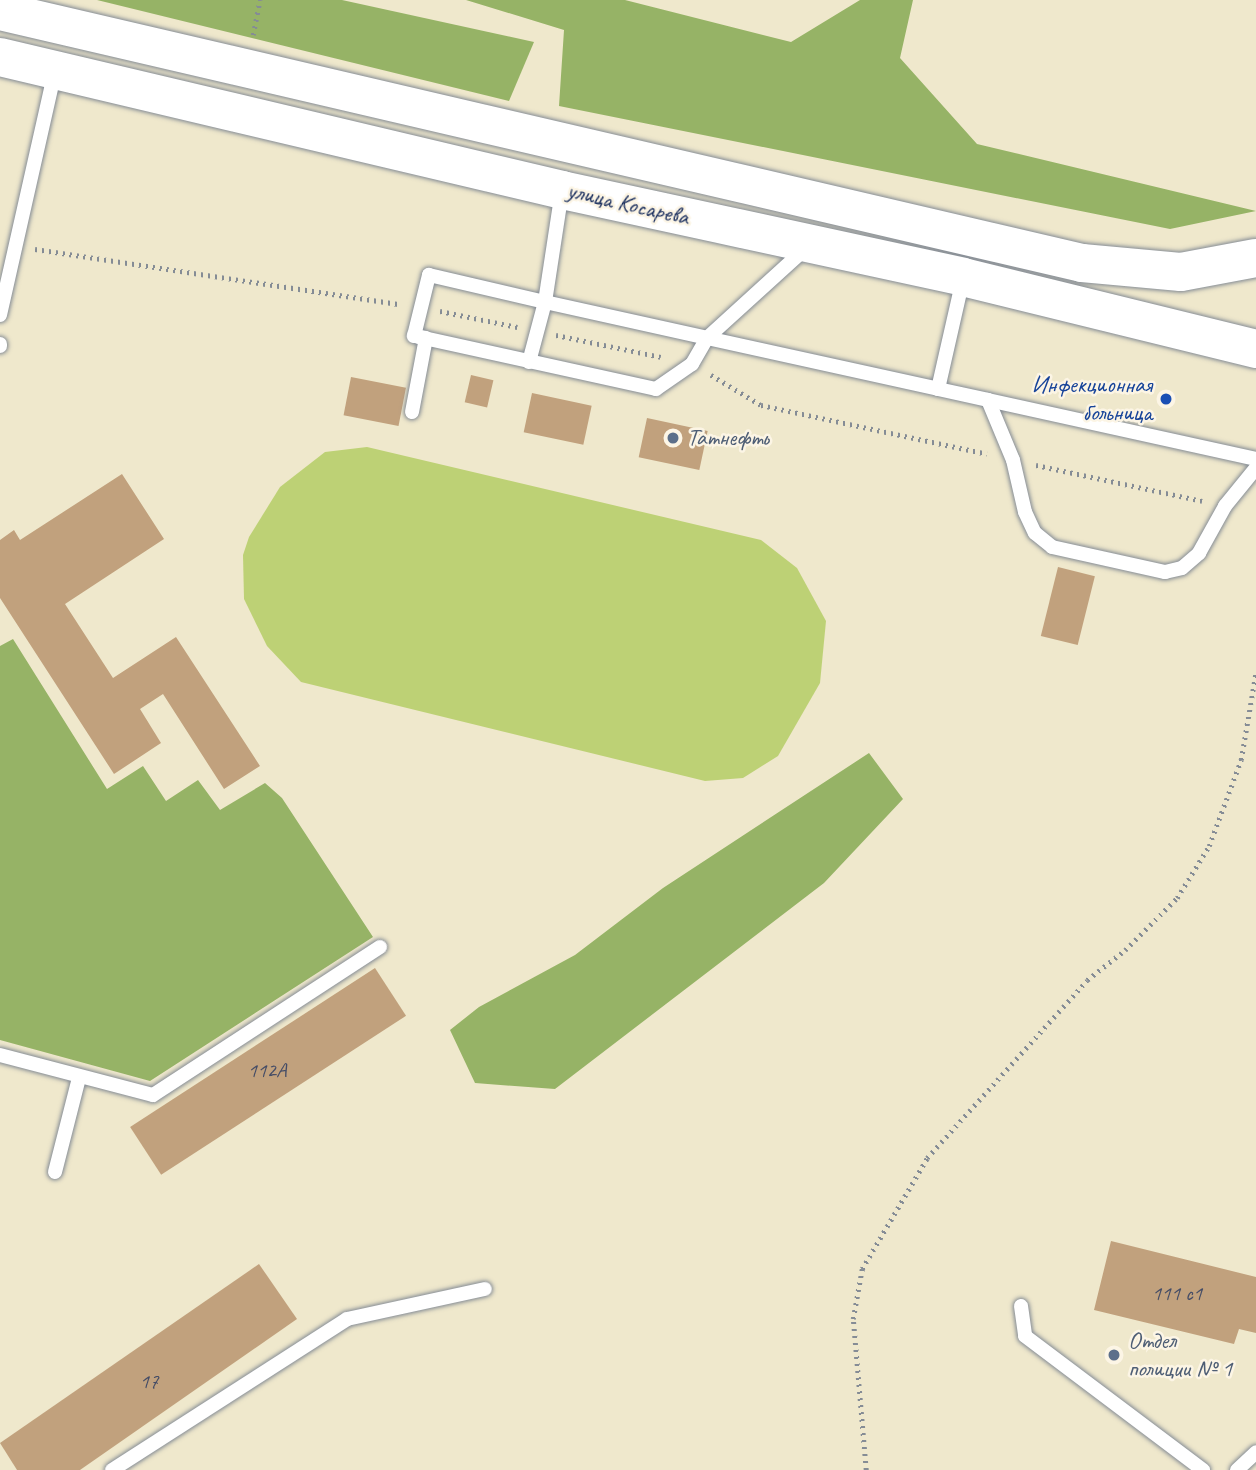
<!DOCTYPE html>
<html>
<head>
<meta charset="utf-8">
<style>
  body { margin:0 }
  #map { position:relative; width:1256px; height:1470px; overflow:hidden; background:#efe8cc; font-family:Caveat,sans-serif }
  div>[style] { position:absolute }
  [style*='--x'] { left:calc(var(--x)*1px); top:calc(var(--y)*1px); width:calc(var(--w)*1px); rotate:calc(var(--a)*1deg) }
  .green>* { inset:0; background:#bdd175 }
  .forest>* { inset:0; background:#96b366 }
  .building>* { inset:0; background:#c1a17d; transform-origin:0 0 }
  .path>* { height:4.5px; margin-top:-2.25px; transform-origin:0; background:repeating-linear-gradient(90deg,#858c95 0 2px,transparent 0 7px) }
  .roads { filter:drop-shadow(0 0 2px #858c95) drop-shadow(0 0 2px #858c95) }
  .service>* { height:14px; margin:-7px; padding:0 7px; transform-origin:7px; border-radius:7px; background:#fff }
  .primary>* { height:38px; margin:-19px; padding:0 19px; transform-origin:19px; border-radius:19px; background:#fff }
  .dots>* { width:19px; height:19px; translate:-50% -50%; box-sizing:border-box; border:4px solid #fcf5e5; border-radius:50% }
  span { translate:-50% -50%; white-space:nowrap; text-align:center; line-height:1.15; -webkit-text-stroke:5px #fcf5e5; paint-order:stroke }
  .number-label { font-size:21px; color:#444c66 }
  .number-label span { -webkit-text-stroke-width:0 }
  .street-label { font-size:24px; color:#1b2f5e }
  .transit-label { font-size:24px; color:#164399 }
  .right { translate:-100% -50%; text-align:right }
  .service-label { font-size:24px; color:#4e5e75 }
  .left { translate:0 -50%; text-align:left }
</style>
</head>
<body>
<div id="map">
  <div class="green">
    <i style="clip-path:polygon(367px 447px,761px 540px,797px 568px,826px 621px,820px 683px,778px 756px,743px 778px,705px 781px,301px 682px,267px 646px,244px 599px,243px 555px,249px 537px,280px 487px,325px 452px)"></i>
  </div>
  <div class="forest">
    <i style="clip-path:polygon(97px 0,342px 0,534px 42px,509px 101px)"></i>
    <i style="clip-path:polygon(466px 0,625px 0,791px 42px,860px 0,913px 0,900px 58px,977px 144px,1256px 211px,1170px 229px,559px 106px,564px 30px)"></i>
    <i style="clip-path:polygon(13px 639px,107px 789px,143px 766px,166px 801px,198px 780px,220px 810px,265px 783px,282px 798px,373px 937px,150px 1081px,0 1040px,0 646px)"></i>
    <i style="clip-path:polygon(869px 753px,903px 799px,824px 883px,555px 1089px,475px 1083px,450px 1030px,479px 1007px,575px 955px,663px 888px)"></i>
  </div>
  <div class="building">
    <i style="left:471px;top:375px;width:23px;height:28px;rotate:13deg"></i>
    <i style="left:351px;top:377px;width:56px;height:39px;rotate:11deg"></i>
    <i style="left:532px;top:393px;width:61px;height:40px;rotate:12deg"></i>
    <i style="left:647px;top:418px;width:62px;height:40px;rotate:12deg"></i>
    <i style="clip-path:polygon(122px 474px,164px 539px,65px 604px,113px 678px,176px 637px,260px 766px,224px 789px,163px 694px,140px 709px,161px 743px,114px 774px,0 598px,0 540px,14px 530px,20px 540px)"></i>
    <i style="left:1058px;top:567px;width:38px;height:71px;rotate:14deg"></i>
    <i style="left:375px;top:968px;width:57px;height:292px;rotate:57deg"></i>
    <i style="clip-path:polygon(1111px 1241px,1256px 1277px,1256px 1333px,1239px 1329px,1234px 1344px,1094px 1310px)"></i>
    <i style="clip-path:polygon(259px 1264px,297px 1319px,80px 1470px,17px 1470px,0 1443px)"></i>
  </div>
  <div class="path">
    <i style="--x:253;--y:35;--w:36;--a:-79"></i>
    <i style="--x:35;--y:249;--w:369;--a:8.6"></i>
    <i style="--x:440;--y:311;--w:79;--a:11.7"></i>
    <i style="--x:556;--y:335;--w:107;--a:11.8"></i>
    <i style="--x:711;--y:375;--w:58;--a:31"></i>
    <i style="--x:761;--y:405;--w:231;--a:12.2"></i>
    <i style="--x:1036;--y:465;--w:170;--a:12.2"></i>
    <i style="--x:866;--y:1470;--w:152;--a:-94.9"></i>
    <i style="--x:853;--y:1319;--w:51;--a:-79.8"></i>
    <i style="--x:862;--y:1269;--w:129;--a:-59.6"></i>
    <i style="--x:927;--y:1158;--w:239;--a:-48"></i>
    <i style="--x:1087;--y:980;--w:48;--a:-38.3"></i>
    <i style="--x:1125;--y:950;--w:74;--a:-45"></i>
    <i style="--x:1177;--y:898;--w:61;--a:-58.4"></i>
    <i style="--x:1209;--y:846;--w:92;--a:-69.6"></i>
    <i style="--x:1241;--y:760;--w:90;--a:-80.4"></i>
  </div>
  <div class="roads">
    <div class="service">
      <i style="--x:806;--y:248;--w:134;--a:137.7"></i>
      <i style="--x:707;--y:338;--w:30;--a:120"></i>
      <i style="--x:692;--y:364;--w:44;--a:145.2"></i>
      <i style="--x:656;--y:389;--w:248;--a:-167.6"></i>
      <i style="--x:414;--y:336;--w:63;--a:-76.2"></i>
      <i style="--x:429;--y:275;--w:119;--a:13.1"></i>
      <i style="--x:545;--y:302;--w:166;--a:12.5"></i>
      <i style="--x:707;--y:338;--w:237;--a:12.4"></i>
      <i style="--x:938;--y:389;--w:51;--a:12.4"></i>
      <i style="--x:988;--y:400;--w:274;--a:12.4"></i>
      <i style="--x:0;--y:315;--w:250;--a:-77.3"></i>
      <i style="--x:0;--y:344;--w:2;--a:90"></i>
      <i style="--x:529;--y:362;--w:62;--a:-75.1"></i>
      <i style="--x:545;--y:302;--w:112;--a:-81.3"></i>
      <i style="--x:938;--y:389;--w:113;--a:-77.2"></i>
      <i style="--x:988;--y:400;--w:65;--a:67.4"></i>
      <i style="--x:1013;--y:460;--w:53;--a:77"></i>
      <i style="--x:1025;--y:512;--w:23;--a:65"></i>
      <i style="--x:1035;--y:533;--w:22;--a:39"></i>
      <i style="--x:1052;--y:547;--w:116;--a:12.5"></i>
      <i style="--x:1165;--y:572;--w:17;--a:-13"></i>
      <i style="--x:1182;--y:568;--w:23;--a:-41"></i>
      <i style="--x:1199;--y:553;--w:54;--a:-61"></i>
      <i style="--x:1225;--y:506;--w:49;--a:-50.8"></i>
      <i style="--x:412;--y:412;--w:75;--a:-79.3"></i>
      <i style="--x:426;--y:338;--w:7;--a:-172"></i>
      <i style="--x:0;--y:1055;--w:158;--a:14.7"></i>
      <i style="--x:153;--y:1095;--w:271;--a:-33.1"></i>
      <i style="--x:55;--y:1172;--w:97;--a:-75.7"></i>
      <i style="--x:1021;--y:1306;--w:30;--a:82"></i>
      <i style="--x:1025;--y:1336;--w:223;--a:37"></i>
      <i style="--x:112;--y:1470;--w:279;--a:-32.7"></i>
      <i style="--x:347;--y:1319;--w:141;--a:-12.3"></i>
      <i style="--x:1237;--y:1470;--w:26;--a:-43"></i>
    </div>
    <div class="primary">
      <i style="--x:0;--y:11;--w:1111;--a:13.11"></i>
      <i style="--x:1082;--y:263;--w:99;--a:5.2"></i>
      <i style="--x:1181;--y:272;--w:76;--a:-10.6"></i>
      <i style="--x:0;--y:57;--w:578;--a:13.31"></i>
      <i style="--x:562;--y:190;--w:410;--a:12.2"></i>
      <i style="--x:963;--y:277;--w:302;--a:13.8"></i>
    </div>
  </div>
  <div class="dots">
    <i style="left:1166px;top:399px;background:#1a4fb4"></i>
    <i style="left:673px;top:438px;background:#5c6f8a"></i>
    <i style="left:1114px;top:1355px;background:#5c6f8a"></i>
  </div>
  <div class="number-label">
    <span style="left:267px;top:1070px">112А</span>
    <span style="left:1177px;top:1293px">111 с1</span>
    <span style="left:149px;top:1381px">17</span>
  </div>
  <div class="street-label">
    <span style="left:628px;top:204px;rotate:13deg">улица Косарева</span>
  </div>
  <div class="transit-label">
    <span class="right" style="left:1152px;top:399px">Инфекционная<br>больница</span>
  </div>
  <div class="service-label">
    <span class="left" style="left:687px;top:438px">Татнефть</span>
    <span class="left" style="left:1128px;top:1355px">Отдел<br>полиции № 1</span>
  </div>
</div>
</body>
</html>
